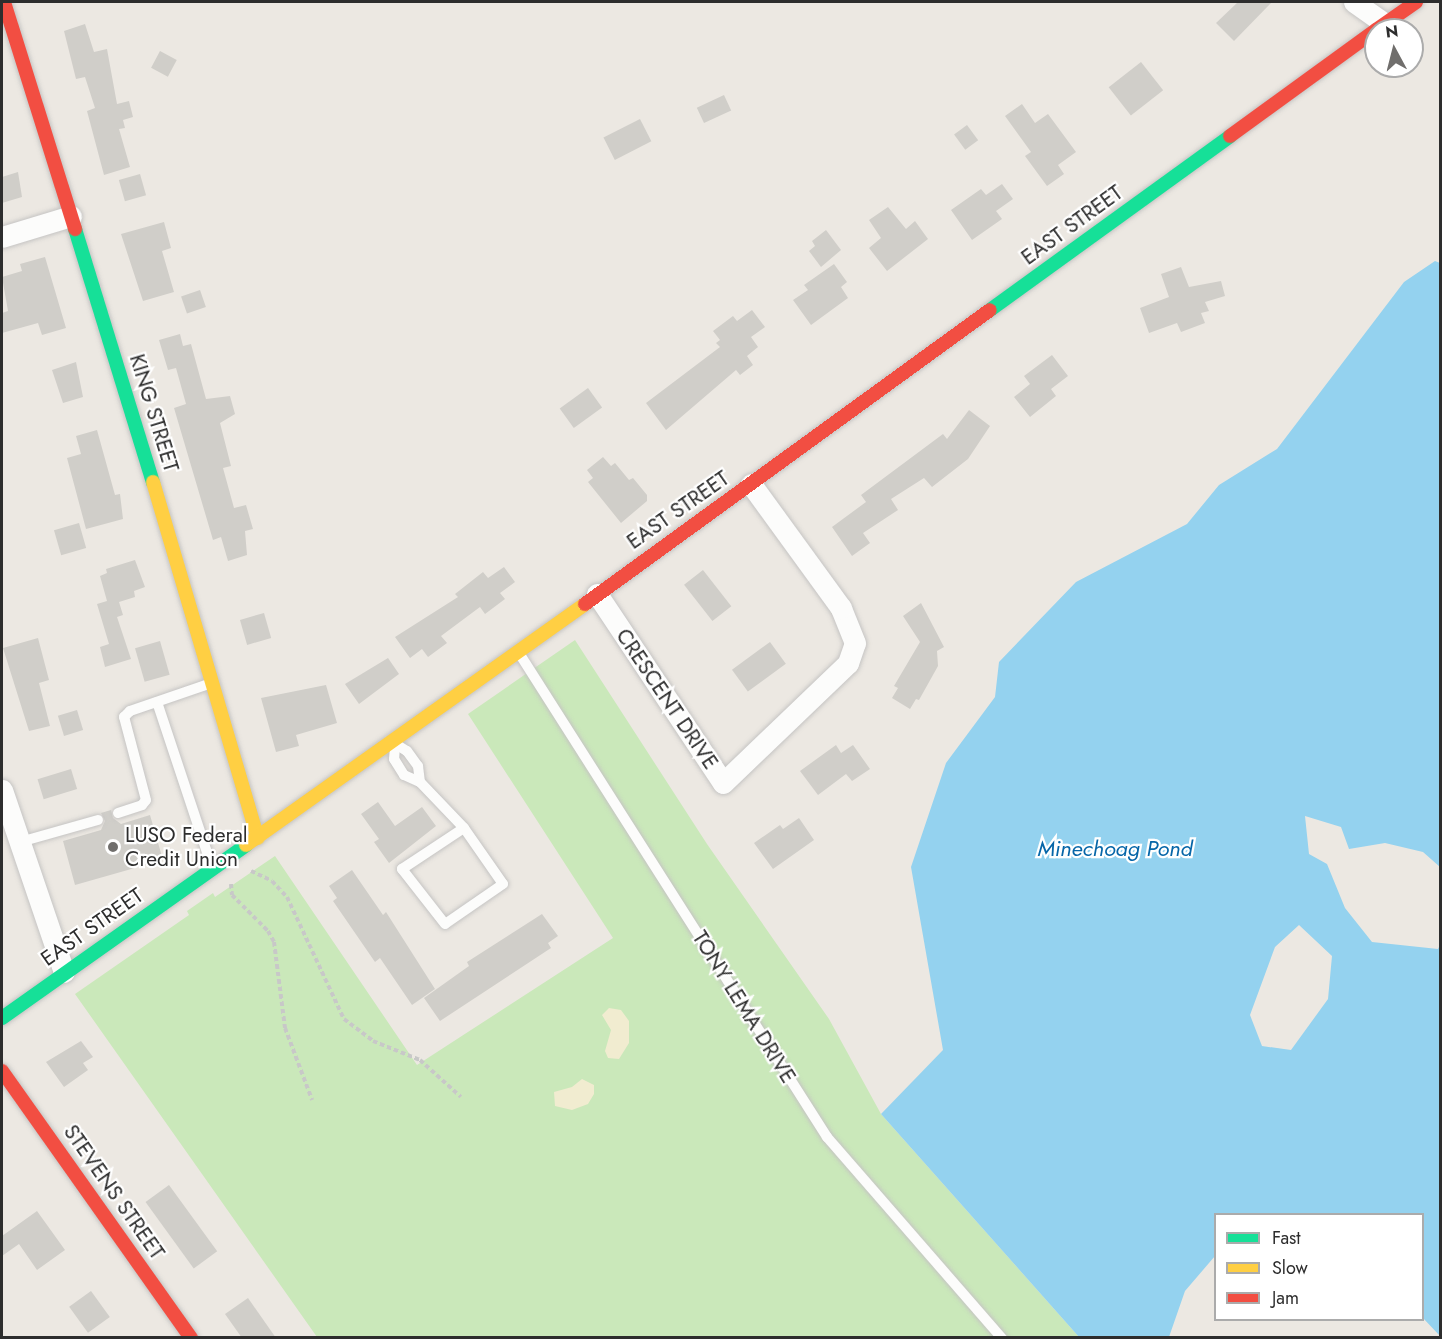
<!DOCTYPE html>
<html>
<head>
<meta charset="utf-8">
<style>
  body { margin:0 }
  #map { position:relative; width:1442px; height:1339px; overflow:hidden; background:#ece8e2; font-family:Jost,sans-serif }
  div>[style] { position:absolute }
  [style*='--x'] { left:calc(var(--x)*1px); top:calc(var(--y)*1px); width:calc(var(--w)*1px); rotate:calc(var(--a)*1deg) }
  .green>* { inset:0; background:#cae8ba }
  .sand>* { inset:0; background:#f1ecd0 }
  .water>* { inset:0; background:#94d2ef }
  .building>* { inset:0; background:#d0cec9; transform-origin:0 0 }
  .path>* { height:4px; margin-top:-2px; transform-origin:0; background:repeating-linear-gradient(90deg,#c8c8c8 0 4.5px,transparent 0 7.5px) }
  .roads { filter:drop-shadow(0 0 2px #c5c4c3) drop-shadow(0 0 2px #c5c4c3) }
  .lane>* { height:10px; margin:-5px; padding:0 5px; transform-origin:5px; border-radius:5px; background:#fcfcfb }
  .street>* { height:21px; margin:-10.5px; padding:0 10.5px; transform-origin:10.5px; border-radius:10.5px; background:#fcfcfb }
  .fast>* { height:14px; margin:-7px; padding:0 7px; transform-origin:7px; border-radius:7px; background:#16e098 }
  .slow>* { height:14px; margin:-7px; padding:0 7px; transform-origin:7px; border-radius:7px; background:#ffcf43 }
  .jam>* { height:14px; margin:-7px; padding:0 7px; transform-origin:7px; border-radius:7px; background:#f24e42 }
  .dots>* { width:16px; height:16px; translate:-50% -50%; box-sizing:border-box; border:3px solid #fff; border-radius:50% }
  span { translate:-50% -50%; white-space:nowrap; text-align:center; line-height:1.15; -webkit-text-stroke:4.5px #fff; paint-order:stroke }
  .street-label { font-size:21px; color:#2d2d2d }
  .poi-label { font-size:21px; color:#2d2d2d }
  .left { translate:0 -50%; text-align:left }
  .water-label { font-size:22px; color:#0666a8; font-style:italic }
  .frame { position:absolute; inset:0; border:3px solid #2d2d2d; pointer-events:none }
  .legend { position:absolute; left:1214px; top:1213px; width:210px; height:108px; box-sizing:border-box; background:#fff; border:2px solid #ababab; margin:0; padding:8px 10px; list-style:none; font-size:18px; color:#2d2d2d }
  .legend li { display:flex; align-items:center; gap:12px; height:30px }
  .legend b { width:30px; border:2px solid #ababab }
  .north { position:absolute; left:1364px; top:18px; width:60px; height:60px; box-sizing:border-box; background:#fff; border:2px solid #ababab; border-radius:50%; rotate:353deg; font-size:16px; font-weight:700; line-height:24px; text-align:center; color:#2d2d2d }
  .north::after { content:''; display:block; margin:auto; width:21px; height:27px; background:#706e6c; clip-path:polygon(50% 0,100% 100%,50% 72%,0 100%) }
</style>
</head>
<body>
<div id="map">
  <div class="green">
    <i style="clip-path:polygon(575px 640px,707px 844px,829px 1019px,881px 1114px,1079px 1337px,317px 1337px,75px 994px,189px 915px,187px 911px,213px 893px,215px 897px,275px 856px,417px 1065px,613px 938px,468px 714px)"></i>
  </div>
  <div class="sand">
    <i style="clip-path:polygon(609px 1008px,621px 1010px,629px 1021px,629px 1043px,619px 1059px,608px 1058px,605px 1051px,611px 1030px,602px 1015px)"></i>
    <i style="clip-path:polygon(582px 1079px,594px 1085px,594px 1094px,588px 1104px,572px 1110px,555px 1106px,554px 1092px,572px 1087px)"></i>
  </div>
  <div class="water">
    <i style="clip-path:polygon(evenodd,1435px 261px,1440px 263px,1440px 867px,1423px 852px,1385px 843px,1349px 849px,1341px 827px,1305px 816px,1309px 854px,1327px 864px,1345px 908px,1372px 942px,1438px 949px,1440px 945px,1440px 1336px,1423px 1318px,1422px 1214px,1216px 1214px,1215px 1256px,1185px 1291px,1169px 1337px,1079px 1337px,881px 1114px,943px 1050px,911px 867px,946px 763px,995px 697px,999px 662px,1076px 582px,1187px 524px,1219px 485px,1277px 449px,1404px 282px,1435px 261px,1299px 925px,1332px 956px,1328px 999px,1291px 1050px,1262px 1046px,1250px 1015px,1275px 947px,1299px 925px)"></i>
  </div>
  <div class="building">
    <i style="clip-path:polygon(1238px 2px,1272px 2px,1234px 41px,1216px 23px)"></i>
    <i style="clip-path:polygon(85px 24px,94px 52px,107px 49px,117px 104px,129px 101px,133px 117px,123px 120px,125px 128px,119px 129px,130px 167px,104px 175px,87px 111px,95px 108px,85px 77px,76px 79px,64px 31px)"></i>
    <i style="left:160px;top:51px;width:19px;height:19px;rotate:28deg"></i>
    <i style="left:1141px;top:62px;width:36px;height:41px;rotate:52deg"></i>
    <i style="left:724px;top:95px;width:17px;height:30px;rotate:65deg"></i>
    <i style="clip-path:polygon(1022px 104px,1035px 123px,1048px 114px,1076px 152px,1058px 165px,1064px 174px,1047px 186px,1025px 156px,1031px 152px,1005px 116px)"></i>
    <i style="left:640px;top:119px;width:25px;height:41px;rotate:63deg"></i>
    <i style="left:967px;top:125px;width:19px;height:16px;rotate:54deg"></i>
    <i style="clip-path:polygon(18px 172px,22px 197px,2px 203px,2px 177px)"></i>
    <i style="left:140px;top:174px;width:22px;height:22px;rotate:74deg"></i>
    <i style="clip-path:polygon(1002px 184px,1013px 199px,996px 211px,1002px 219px,972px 240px,951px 210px,981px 189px,986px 195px)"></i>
    <i style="clip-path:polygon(888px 207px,906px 229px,915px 221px,928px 239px,887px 271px,869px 248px,881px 238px,869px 220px)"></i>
    <i style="clip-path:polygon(164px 222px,171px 248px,162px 251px,174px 292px,143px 301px,121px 234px)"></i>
    <i style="clip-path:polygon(826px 230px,841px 250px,821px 267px,809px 251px,815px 246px,812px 241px)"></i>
    <i style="clip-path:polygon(45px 257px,66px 328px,42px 335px,38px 323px,2px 333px,2px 313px,8px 311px,2px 277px,22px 271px,20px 264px)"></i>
    <i style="clip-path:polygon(834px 264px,847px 282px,841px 287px,848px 298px,811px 325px,793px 300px,808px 290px,804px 285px)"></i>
    <i style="clip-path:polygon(1181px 267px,1189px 287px,1221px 281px,1225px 296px,1205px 302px,1209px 311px,1201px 313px,1205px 323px,1181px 332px,1177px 323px,1149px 333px,1140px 308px,1169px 297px,1161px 274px)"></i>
    <i style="left:200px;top:290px;width:18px;height:20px;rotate:71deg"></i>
    <i style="clip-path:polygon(752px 310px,765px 327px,751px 337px,758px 347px,747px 356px,753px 365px,740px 375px,736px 370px,666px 430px,646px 403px,720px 347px,716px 343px,720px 340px,713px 331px,733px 316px,737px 321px)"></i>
    <i style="clip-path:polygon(180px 334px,183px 346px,191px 344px,206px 399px,230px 396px,235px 414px,220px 423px,231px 466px,223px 468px,234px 508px,246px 505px,253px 529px,245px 531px,247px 555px,228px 561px,221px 537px,213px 540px,174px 408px,186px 404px,176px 368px,168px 370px,159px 340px)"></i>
    <i style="clip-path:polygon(1052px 355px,1068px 376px,1051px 389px,1056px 396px,1030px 417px,1014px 397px,1030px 384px,1024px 376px)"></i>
    <i style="clip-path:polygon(76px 362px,83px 397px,63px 403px,52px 370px)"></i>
    <i style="left:588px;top:388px;width:24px;height:35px;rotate:54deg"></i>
    <i style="clip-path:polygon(969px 410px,990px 426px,968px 459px,932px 487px,924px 478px,891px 499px,898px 510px,863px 533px,870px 543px,852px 556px,832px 527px,866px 502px,861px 495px,943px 434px,947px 439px)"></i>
    <i style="clip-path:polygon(97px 430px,115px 495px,120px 494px,123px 519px,86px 529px,67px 458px,81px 454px,76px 436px)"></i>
    <i style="clip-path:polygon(603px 457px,611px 466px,615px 463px,629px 480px,633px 478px,647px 495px,647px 501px,621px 523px,588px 482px,593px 478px,587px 470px)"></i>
    <i style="left:79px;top:523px;width:26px;height:26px;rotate:74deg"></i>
    <i style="clip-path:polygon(135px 560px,145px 587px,134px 591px,135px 597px,119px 602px,123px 615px,117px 617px,131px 659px,105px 667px,100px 647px,109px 644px,97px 604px,107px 601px,100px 576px,107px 573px,106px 569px)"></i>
    <i style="clip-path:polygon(504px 567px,515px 582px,500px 593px,505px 599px,485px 614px,480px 607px,441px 636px,447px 643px,428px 657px,422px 649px,410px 658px,395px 637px,458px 597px,455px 594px,483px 572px,488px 578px)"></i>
    <i style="left:703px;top:570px;width:46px;height:24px;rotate:52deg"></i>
    <i style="clip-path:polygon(921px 603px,944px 647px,937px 651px,938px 666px,919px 700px,916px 699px,910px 709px,892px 698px,898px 688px,894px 686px,920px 642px,903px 616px)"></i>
    <i style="left:264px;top:613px;width:26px;height:25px;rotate:74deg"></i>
    <i style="clip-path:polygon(38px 638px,49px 680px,39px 683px,50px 726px,29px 731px,3px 648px)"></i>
    <i style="left:160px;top:641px;width:35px;height:26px;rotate:74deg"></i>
    <i style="left:770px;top:642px;width:27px;height:47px;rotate:54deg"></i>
    <i style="clip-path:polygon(388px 658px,399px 674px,359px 704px,345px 684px)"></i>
    <i style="clip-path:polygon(326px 685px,337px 723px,296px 735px,299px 746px,276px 752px,261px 698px)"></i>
    <i style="left:77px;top:710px;width:21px;height:20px;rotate:73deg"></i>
    <i style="clip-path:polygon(836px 745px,841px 753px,853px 745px,870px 769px,852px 781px,846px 774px,818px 795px,800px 771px)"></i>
    <i style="left:71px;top:769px;width:21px;height:35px;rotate:73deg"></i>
    <i style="clip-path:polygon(378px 802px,395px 826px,422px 807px,436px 826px,389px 863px,374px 842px,379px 839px,361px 814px)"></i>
    <i style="clip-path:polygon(111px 810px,113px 818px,121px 824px,150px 815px,163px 860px,75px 885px,63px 841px,101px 830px,105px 821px,101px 813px)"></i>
    <i style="clip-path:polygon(799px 818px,814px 840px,773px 869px,754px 843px,780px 825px,783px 829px)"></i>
    <i style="clip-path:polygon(352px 870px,383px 915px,386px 912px,435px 989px,412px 1005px,380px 958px,375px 962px,333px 901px,337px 898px,329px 886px)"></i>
    <i style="clip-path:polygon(542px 914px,558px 936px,548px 943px,551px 948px,440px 1021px,424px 998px,469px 966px,467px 962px)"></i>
    <i style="clip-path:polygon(81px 1041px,93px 1057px,83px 1063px,88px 1070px,64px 1087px,46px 1062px)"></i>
    <i style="left:169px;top:1185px;width:82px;height:29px;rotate:54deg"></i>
    <i style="clip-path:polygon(37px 1211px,65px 1250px,37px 1270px,19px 1244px,2px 1256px,2px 1236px)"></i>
    <i style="left:91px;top:1291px;width:32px;height:27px;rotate:54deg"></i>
    <i style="clip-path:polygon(248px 1298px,276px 1338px,242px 1338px,225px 1314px)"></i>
  </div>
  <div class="path">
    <i style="--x:251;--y:871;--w:23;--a:25"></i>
    <i style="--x:272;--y:881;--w:22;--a:47"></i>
    <i style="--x:287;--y:897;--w:135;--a:65"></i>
    <i style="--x:344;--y:1019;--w:36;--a:37"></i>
    <i style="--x:373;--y:1041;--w:51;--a:22"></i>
    <i style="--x:420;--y:1060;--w:55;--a:42.1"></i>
    <i style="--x:231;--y:884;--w:11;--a:85"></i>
    <i style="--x:232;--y:895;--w:51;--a:45"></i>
    <i style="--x:268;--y:931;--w:13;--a:61"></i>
    <i style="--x:274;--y:942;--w:87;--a:82.7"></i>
    <i style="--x:285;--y:1028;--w:77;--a:69.4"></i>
  </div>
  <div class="roads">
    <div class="lane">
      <i style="--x:519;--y:653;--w:574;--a:57.53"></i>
      <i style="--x:827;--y:1137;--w:267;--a:49"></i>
      <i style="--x:157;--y:702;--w:174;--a:71.6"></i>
      <i style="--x:394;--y:743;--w:15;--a:32"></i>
      <i style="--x:407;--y:751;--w:19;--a:54"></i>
      <i style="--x:418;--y:766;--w:16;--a:83"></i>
      <i style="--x:395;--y:746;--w:13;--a:94"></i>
      <i style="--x:394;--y:759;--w:19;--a:58"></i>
      <i style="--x:404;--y:775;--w:17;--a:24"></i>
      <i style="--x:420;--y:782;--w:64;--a:46.3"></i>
      <i style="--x:464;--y:828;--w:68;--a:55.1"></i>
      <i style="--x:503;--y:884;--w:70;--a:145.4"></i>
      <i style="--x:445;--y:924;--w:70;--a:-128"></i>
      <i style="--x:402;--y:869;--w:74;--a:-33.5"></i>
      <i style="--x:118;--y:813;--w:25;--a:-18"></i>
      <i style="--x:142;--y:805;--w:6;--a:-51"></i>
      <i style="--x:146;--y:800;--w:86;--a:-104.8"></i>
      <i style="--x:124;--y:717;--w:8;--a:-45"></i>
      <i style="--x:130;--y:711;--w:87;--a:-18.9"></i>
      <i style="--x:20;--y:842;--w:81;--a:-15.8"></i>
    </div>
    <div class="street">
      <i style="--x:1354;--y:2;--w:38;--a:35"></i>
      <i style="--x:2;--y:237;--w:72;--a:-16.9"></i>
      <i style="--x:597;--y:594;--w:227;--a:56.3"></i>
      <i style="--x:723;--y:783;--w:173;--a:-43.8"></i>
      <i style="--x:848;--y:663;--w:21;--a:-71"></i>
      <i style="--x:855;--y:643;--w:38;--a:-112"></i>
      <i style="--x:841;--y:608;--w:153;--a:-126"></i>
      <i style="--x:2;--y:790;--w:192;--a:71.2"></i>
    </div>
    <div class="fast">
      <i style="--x:75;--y:229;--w:265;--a:72.9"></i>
      <i style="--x:990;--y:310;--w:296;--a:-35.9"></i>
      <i style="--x:2;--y:1018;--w:299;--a:-35.3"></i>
    </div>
    <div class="slow">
      <i style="--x:153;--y:482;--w:371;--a:73.6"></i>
      <i style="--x:246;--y:845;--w:416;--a:-35.4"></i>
    </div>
    <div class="jam">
      <i style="--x:4;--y:2;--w:238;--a:72.6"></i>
      <i style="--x:1376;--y:30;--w:49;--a:-35"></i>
      <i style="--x:1230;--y:136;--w:180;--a:-36"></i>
      <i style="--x:585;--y:604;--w:500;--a:-35.98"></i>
      <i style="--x:2;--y:1071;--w:327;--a:54.7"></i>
    </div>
  </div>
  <div class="dots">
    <i style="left:113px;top:847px;background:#706e6c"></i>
  </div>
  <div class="street-label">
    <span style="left:1072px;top:225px;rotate:-36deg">EAST STREET</span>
    <span style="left:154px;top:413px;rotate:73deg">KING STREET</span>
    <span style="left:678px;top:510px;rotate:-35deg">EAST STREET</span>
    <span style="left:667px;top:699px;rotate:56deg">CRESCENT DRIVE</span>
    <span style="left:92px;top:927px;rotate:-35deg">EAST STREET</span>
    <span style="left:744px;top:1007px;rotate:58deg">TONY LEMA DRIVE</span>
    <span style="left:114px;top:1192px;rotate:55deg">STEVENS STREET</span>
  </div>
  <div class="poi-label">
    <span class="left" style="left:125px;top:847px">LUSO Federal<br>Credit Union</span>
  </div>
  <div class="water-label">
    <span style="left:1115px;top:849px">Minechoag Pond</span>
  </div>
  <div class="frame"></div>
  <ul class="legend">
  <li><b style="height:8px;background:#16e098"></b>Fast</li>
  <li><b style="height:8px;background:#ffcf43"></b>Slow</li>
  <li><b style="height:8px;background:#f24e42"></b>Jam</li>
  </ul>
  <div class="north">N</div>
</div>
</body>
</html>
